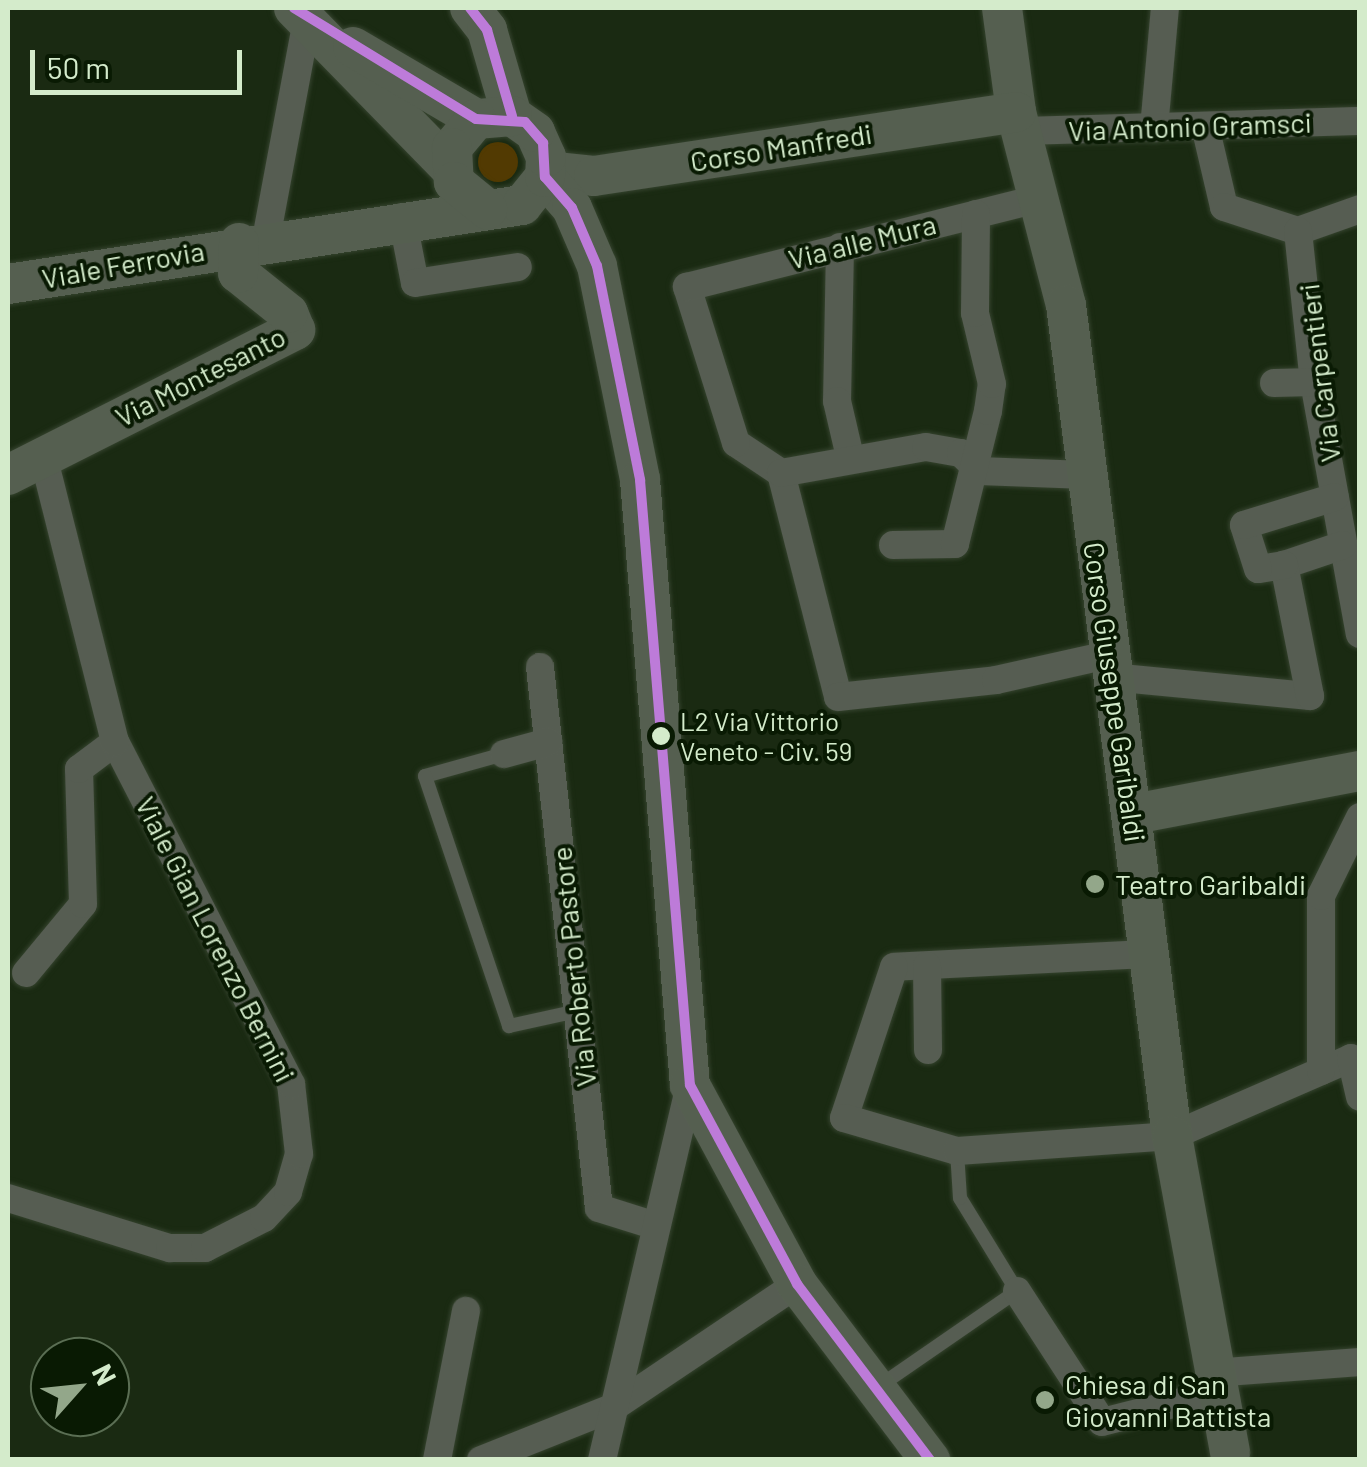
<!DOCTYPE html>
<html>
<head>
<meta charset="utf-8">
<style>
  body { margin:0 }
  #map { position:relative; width:1367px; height:1467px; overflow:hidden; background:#1a2a12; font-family:Barlow,sans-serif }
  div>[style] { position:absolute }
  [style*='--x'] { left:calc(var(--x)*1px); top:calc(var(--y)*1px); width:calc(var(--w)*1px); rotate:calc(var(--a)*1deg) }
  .green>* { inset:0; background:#523a02 }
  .round { border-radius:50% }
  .roads { filter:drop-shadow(0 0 2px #35432e) drop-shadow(0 0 2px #35432e) }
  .lane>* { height:14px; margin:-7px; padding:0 7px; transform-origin:7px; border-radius:7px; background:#565d52 }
  .street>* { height:28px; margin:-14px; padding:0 14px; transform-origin:14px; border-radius:14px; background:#565d52 }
  .secondary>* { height:40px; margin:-20px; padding:0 20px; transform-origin:20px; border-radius:20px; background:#555f50 }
  .bus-1>* { height:10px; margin:-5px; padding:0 5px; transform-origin:5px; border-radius:5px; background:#bd7bd9 }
  .dots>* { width:28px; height:28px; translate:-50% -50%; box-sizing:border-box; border:5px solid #091a03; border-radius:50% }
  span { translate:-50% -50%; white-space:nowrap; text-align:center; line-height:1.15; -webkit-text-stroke:8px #091a03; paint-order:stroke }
  .bus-label { font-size:26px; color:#d4ebcb }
  .left { translate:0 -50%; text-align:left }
  .street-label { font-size:28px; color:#d4ebcb }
  .poi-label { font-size:28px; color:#d4ebcb }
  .frame { position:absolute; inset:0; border:10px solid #d4ebcb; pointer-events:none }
  .north { position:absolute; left:30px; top:1337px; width:100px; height:100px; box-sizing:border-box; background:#091a03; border:2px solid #5a6e53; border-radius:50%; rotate:63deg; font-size:28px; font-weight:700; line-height:40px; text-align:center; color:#d4ebcb }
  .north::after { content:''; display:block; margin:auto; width:35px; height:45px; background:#93a78a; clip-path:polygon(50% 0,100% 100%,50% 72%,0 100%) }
  .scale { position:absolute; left:30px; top:50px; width:212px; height:45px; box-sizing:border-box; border:5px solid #d4ebcb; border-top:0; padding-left:12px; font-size:30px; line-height:35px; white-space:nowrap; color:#d4ebcb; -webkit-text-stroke:8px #091a03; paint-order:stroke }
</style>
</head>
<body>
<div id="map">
  <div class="green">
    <i class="round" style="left:478px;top:142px;width:40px;height:40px"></i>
  </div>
  <div class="roads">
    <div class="lane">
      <i style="--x:504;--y:754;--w:82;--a:164.4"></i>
      <i style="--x:425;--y:776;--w:264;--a:71.4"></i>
      <i style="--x:509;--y:1026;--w:70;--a:-12.4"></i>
      <i style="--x:878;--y:1387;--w:169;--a:-34.6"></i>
      <i style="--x:1017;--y:1291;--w:109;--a:-121.5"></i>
      <i style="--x:960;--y:1198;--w:47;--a:-93.7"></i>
    </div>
    <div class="street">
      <i style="--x:1205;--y:126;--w:83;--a:76.8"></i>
      <i style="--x:1224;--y:207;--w:78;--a:18"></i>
      <i style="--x:1298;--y:231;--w:66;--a:-19.5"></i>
      <i style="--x:1154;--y:128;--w:121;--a:-84.8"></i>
      <i style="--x:1021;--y:131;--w:339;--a:-1.7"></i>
      <i style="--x:402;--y:217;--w:67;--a:78.9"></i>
      <i style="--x:415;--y:283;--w:104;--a:-8.8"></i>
      <i style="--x:1298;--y:231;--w:152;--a:84"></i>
      <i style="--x:1314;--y:382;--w:256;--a:79.7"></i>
      <i style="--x:266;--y:239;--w:224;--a:-79.4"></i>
      <i style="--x:840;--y:247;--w:154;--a:91.1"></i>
      <i style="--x:837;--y:401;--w:57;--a:76.9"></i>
      <i style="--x:1274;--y:383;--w:40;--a:-1.4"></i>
      <i style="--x:781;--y:473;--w:54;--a:-146.3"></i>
      <i style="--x:736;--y:443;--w:164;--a:-107.4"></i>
      <i style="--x:687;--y:287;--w:362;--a:-14.1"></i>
      <i style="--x:781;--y:473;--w:231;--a:75.7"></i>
      <i style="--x:838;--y:697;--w:159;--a:-6.1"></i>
      <i style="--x:996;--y:680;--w:115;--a:-12.6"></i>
      <i style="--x:781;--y:473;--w:147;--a:-10.2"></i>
      <i style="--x:926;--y:447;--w:36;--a:10"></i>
      <i style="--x:961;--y:453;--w:25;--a:45"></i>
      <i style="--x:979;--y:471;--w:107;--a:2.1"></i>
      <i style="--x:893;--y:545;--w:62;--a:-0.9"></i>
      <i style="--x:955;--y:544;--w:137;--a:-76.1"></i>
      <i style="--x:988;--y:411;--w:27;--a:-82"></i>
      <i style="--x:992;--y:384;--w:73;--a:-103.5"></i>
      <i style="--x:975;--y:313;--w:99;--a:-89.4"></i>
      <i style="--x:1284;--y:565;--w:62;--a:-18.7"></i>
      <i style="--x:540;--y:667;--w:544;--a:83.78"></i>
      <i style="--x:599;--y:1208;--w:60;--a:17.5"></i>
      <i style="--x:1111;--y:677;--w:200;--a:5.5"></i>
      <i style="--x:1310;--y:696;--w:134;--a:-101.2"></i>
      <i style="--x:1284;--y:565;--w:26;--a:171"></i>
      <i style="--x:1258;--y:569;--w:46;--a:-107.7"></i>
      <i style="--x:1244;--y:525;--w:95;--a:-17.1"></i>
      <i style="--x:504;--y:754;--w:46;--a:-15.3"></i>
      <i style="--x:1147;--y:954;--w:253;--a:177.1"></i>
      <i style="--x:894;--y:967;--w:159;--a:108.3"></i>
      <i style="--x:844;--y:1118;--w:118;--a:16.3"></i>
      <i style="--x:957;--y:1151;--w:216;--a:-4"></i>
      <i style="--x:1172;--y:1136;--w:195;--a:-23.5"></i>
      <i style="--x:1351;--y:1058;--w:40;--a:77"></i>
      <i style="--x:927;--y:966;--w:84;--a:89.3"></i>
      <i style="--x:26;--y:973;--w:89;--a:-50.4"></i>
      <i style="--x:83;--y:904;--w:135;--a:-91.7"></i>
      <i style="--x:79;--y:769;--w:45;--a:-36.9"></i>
      <i style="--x:1321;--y:1071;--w:175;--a:-90"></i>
      <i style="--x:1321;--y:896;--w:88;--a:-63.7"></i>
      <i style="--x:8;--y:1198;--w:170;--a:17.2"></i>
      <i style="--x:170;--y:1248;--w:35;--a:0"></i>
      <i style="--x:205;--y:1248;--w:66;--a:-27"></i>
      <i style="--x:264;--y:1218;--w:35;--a:-47"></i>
      <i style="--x:288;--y:1192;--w:40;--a:-74"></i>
      <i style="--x:299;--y:1154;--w:70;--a:-96.5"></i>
      <i style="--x:291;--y:1084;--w:385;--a:-117.2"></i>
      <i style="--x:115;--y:742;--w:295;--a:-104.1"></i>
      <i style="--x:1017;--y:1291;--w:156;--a:57"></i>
      <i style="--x:1102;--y:1422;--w:119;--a:-14.2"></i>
      <i style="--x:1213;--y:1373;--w:147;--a:-4.3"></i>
      <i style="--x:437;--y:1460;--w:152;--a:-79"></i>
      <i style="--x:481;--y:1460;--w:143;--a:-21.7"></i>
      <i style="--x:614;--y:1407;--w:220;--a:-33.9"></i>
      <i style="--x:602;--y:1460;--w:385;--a:-76.8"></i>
    </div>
    <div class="secondary">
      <i style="--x:294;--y:8;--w:223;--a:45.7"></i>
      <i style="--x:470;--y:8;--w:28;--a:52"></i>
      <i style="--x:487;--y:30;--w:90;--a:73.8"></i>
      <i style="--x:1002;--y:8;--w:105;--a:82.3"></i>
      <i style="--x:1016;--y:112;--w:199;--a:75.5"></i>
      <i style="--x:1066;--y:305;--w:838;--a:82.73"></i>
      <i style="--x:1172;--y:1136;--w:322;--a:79.6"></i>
      <i style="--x:353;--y:47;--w:143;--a:30.3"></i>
      <i style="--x:546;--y:171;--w:48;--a:5.9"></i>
      <i style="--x:594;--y:176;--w:427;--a:-8.6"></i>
      <i style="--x:545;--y:177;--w:41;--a:48.9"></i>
      <i style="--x:572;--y:208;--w:63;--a:66.7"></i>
      <i style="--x:597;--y:266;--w:218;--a:78.6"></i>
      <i style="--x:640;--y:480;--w:607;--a:85.28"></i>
      <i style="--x:690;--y:1085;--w:226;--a:61.7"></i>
      <i style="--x:797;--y:1284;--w:221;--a:52.9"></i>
      <i style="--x:8;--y:284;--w:520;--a:-8.74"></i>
      <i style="--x:522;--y:205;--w:36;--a:-51"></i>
      <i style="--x:545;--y:177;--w:20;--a:-87"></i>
      <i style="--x:546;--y:157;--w:27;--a:-114"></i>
      <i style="--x:535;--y:132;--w:28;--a:-145"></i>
      <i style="--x:512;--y:116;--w:36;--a:175"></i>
      <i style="--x:476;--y:119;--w:38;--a:130"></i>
      <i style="--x:452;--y:148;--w:34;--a:87"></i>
      <i style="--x:454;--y:182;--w:43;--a:39.3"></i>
      <i style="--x:8;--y:475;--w:322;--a:-26.8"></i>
      <i style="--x:295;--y:330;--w:18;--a:-112"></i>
      <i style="--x:288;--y:313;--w:64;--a:-141.3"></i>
      <i style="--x:238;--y:273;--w:30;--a:-88"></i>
      <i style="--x:1134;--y:814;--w:230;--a:-10.8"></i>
    </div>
  </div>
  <div class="bus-1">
    <i style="--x:294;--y:8;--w:213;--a:31.4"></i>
    <i style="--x:476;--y:119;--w:49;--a:3.5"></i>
    <i style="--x:525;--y:122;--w:28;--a:49"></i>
    <i style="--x:543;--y:143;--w:34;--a:87"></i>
    <i style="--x:545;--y:177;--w:41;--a:48.9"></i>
    <i style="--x:572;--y:208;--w:63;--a:66.7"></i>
    <i style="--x:597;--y:266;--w:218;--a:78.6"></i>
    <i style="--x:640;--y:480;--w:607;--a:85.28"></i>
    <i style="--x:690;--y:1085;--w:226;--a:61.7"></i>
    <i style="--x:797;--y:1284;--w:221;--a:52.9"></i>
    <i style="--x:470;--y:8;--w:28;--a:52"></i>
    <i style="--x:487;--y:30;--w:90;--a:73.8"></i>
  </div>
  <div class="dots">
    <i style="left:661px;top:736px;background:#d4ebcb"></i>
    <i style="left:1095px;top:884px;background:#93a78a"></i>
    <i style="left:1045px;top:1400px;background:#93a78a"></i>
  </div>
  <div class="bus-label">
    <span class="left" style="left:680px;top:736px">L2 Via Vittorio<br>Veneto - Civ. 59</span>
  </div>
  <div class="street-label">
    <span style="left:1190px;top:126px;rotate:-2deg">Via Antonio Gramsci</span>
    <span style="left:781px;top:147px;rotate:-9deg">Corso Manfredi</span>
    <span style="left:862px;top:241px;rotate:-14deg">Via alle Mura</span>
    <span style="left:123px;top:264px;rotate:-10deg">Viale Ferrovia</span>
    <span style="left:1319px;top:373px;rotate:-97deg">Via Carpentieri</span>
    <span style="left:200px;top:376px;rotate:-27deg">Via Montesanto</span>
    <span style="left:1115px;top:692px;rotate:82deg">Corso Giuseppe Garibaldi</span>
    <span style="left:216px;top:939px;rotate:63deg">Viale Gian Lorenzo Bernini</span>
    <span style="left:573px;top:967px;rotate:-96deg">Via Roberto Pastore</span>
  </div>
  <div class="poi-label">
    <span class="left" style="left:1115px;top:884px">Teatro Garibaldi</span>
    <span class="left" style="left:1065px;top:1400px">Chiesa di San<br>Giovanni Battista</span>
  </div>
  <div class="frame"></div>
  <div class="north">N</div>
  <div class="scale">50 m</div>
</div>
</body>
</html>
